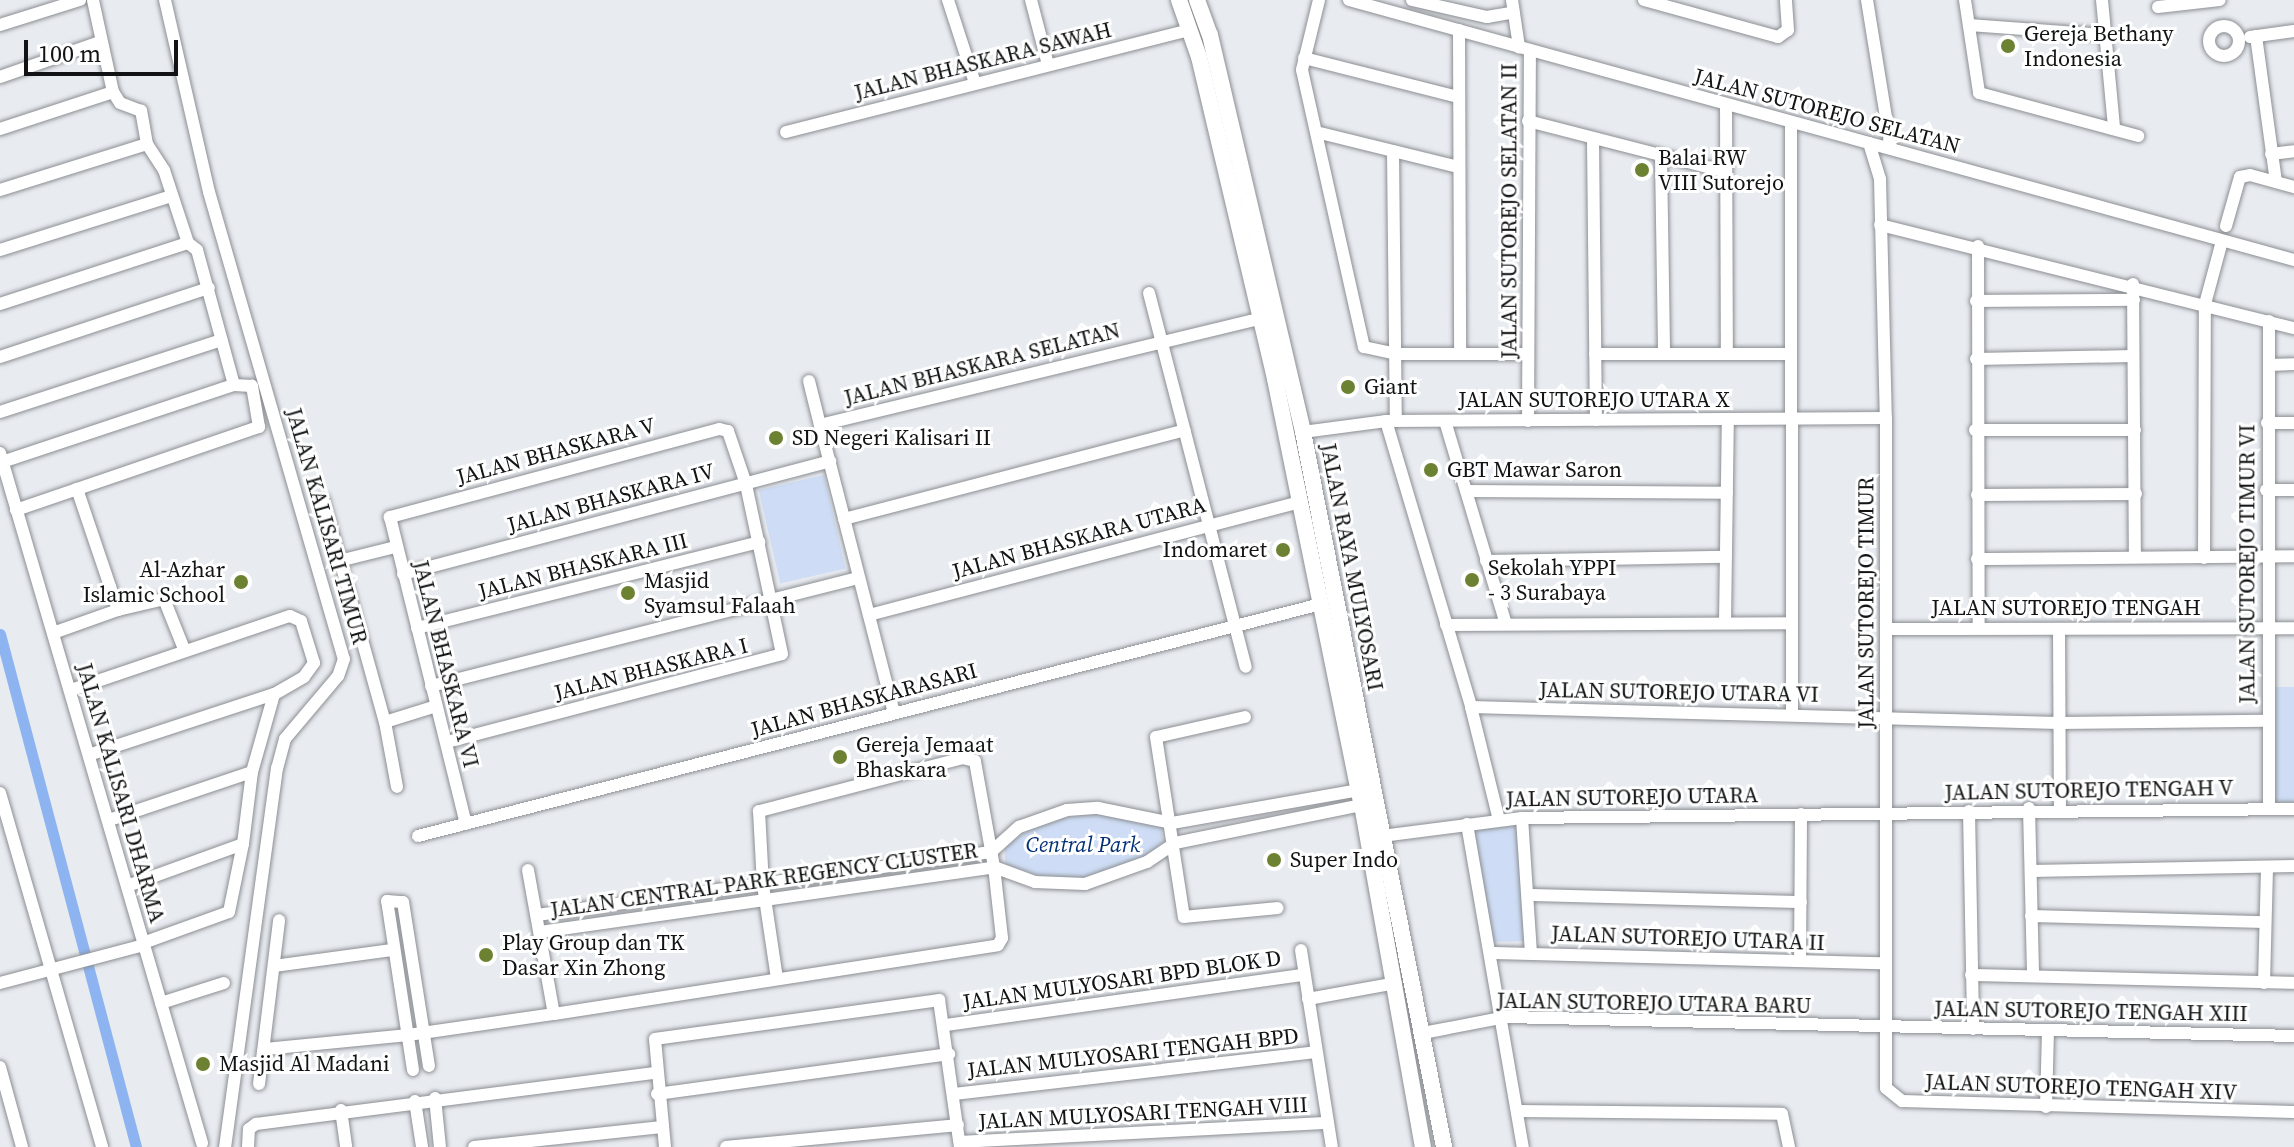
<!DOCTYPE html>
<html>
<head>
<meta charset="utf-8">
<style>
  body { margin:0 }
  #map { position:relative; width:2294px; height:1147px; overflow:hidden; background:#e8ebf0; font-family:"Source Serif 4",serif }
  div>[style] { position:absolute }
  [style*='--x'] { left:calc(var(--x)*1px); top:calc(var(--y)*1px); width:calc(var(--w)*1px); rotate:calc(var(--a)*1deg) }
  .green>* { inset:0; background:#ceddf5; transform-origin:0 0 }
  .canal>* { height:11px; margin:-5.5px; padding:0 5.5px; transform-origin:5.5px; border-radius:5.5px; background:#8db4f1 }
  .roads { filter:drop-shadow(0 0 2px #8b8e92) drop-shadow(0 0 2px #8b8e92) }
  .minor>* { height:12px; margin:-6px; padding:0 6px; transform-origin:6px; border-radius:6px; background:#fff }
  .minor>.ring { margin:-6px; padding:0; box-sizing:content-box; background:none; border:12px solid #fff; border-radius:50% }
  .secondary>* { height:16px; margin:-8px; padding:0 8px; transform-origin:8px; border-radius:8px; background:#fff }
  .dots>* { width:22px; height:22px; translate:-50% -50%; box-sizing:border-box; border:4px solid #fff; border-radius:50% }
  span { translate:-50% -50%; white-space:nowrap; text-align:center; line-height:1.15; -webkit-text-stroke:6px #fff; paint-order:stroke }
  .poi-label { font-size:22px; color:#121314 }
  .left { translate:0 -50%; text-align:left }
  .right { translate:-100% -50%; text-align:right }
  .street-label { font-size:22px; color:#121314 }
  .park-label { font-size:22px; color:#022f75; font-style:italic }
  .scale { position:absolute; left:24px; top:40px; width:154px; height:36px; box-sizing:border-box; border:4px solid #121314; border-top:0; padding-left:10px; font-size:24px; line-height:28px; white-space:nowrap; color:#121314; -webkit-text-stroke:6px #fff; paint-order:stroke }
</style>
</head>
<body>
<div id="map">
  <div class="green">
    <i style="left:824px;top:475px;width:96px;height:67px;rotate:77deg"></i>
    <i style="left:2273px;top:687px;width:21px;height:115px"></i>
    <i style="clip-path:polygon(1096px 813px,1161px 827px,1163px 843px,1142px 859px,1082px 878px,1043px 877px,1005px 864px,1005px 846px,1024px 833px,1051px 820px)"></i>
    <i style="clip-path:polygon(1520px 821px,1525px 941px,1492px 942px,1472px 827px)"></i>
  </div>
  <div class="canal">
    <i style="--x:0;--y:634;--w:531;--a:75.15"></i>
  </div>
  <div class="roads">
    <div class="minor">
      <i style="--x:165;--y:0;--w:197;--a:77.1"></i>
      <i style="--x:209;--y:192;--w:486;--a:73.9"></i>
      <i style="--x:344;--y:659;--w:18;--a:109"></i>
      <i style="--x:338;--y:676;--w:82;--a:130.1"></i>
      <i style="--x:285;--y:739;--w:30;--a:105"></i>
      <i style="--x:277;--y:768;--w:383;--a:97.8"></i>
      <i style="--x:948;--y:0;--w:87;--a:72"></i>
      <i style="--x:1031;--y:0;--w:67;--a:75.3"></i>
      <i style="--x:1319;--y:0;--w:72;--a:103.7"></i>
      <i style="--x:1302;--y:70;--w:284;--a:77.4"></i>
      <i style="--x:1364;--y:347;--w:33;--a:12"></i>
      <i style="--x:1396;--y:354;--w:131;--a:0"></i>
      <i style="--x:1349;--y:0;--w:980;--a:15.38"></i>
      <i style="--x:1412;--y:0;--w:77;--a:12.8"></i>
      <i style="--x:1487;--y:17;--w:27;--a:-10"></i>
      <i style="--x:1512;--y:0;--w:48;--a:81.5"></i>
      <i style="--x:1644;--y:0;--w:139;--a:15.4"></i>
      <i style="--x:1778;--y:37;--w:12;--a:-35"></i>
      <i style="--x:1788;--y:30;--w:30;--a:-94"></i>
      <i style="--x:1867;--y:0;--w:150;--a:80.8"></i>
      <i style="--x:1965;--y:0;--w:94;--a:81.4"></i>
      <i style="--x:1979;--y:93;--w:165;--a:15.1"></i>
      <i style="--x:2102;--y:0;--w:128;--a:84.6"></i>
      <i style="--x:2158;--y:7;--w:62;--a:-6.4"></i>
      <i style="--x:0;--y:25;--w:84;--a:-17.4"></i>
      <i style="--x:1969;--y:25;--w:135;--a:4.2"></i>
      <i class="ring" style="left:2209px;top:26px;width:18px;height:18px"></i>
      <i style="--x:1459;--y:30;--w:324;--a:89.8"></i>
      <i style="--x:2256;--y:36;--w:147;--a:82.2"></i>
      <i style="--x:2250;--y:37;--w:44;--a:-7.8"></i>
      <i style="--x:1304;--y:58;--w:159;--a:14.2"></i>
      <i style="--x:0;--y:77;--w:106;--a:-19.3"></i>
      <i style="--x:1726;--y:104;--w:249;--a:89.8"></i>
      <i style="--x:1528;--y:121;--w:204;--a:14.4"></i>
      <i style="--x:1791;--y:123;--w:591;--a:89.9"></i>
      <i style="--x:0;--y:129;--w:119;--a:-18.1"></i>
      <i style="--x:786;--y:132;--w:416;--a:-14.2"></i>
      <i style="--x:1316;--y:132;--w:146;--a:13.8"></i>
      <i style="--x:1593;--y:139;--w:281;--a:89.4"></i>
      <i style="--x:1869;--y:143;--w:38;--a:73"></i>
      <i style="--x:1880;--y:179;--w:239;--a:88.6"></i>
      <i style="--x:1886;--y:418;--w:670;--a:90"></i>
      <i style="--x:1886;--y:1088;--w:21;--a:39"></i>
      <i style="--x:1902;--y:1101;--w:392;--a:1.6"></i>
      <i style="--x:147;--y:144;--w:31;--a:57"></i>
      <i style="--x:164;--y:170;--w:77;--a:71.8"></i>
      <i style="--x:1393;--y:151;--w:270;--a:89.4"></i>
      <i style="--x:2271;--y:154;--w:23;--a:-7"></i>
      <i style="--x:1661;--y:157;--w:197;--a:89.1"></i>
      <i style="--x:0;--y:190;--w:154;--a:-17.4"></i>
      <i style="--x:147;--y:144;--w:34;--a:-100"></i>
      <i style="--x:141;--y:111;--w:22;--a:-159"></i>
      <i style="--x:120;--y:103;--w:13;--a:-122"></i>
      <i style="--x:113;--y:92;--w:94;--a:-102.3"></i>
      <i style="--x:1880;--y:225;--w:427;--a:14"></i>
      <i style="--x:2226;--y:226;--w:51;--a:-74.1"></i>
      <i style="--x:2240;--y:177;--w:10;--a:-11"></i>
      <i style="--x:2250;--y:175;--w:46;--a:15.3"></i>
      <i style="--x:1978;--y:246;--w:382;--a:89.9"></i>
      <i style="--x:0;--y:250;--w:179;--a:-17.5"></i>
      <i style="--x:2133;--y:284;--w:273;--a:89.6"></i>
      <i style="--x:1149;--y:293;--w:386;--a:75.5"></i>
      <i style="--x:1976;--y:301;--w:158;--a:-0.4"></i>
      <i style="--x:0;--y:304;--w:198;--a:-18"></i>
      <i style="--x:1595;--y:354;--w:196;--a:0"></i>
      <i style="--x:0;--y:357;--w:220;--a:-18.3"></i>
      <i style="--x:1976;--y:359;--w:157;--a:-1.1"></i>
      <i style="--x:2269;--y:365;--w:25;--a:-2"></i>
      <i style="--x:809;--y:381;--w:45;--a:76"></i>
      <i style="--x:0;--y:412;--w:233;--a:-18"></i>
      <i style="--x:1386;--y:421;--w:298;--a:73.4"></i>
      <i style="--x:1471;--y:707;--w:116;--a:76.1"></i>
      <i style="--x:1445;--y:421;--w:212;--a:73.3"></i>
      <i style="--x:1528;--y:421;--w:371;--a:-89.7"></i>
      <i style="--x:2267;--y:423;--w:27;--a:0"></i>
      <i style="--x:1975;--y:430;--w:160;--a:0"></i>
      <i style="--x:1303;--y:432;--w:84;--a:-7.5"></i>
      <i style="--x:1386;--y:421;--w:500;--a:-0.34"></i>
      <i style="--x:0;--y:453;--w:719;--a:73.68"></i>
      <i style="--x:2;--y:462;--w:244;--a:-18.4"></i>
      <i style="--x:2266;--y:490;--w:28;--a:0"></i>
      <i style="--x:1467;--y:491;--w:260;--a:0.4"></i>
      <i style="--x:1977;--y:495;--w:159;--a:-0.4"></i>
      <i style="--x:323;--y:499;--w:231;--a:74.5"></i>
      <i style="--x:385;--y:722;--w:66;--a:79.5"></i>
      <i style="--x:16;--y:510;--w:257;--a:-18.9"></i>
      <i style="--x:259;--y:427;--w:42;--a:-99.7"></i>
      <i style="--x:252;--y:386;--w:18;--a:-177"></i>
      <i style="--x:234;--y:385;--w:140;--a:-105.3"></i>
      <i style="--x:197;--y:250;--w:11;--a:-142"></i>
      <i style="--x:844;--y:519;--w:352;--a:-14.6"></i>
      <i style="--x:2204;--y:558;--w:254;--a:-89.8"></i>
      <i style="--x:2205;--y:304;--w:65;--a:-74.9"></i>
      <i style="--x:1977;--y:559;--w:317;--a:-0.5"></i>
      <i style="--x:339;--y:561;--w:58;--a:-14"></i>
      <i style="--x:1486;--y:561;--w:240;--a:-1"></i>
      <i style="--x:403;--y:574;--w:442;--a:-14.8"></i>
      <i style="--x:118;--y:610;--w:47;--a:-13.4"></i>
      <i style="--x:164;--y:599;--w:54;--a:68.2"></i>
      <i style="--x:869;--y:615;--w:446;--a:-14.7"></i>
      <i style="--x:1725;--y:623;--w:204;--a:-89.2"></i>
      <i style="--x:1446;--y:625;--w:346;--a:-0.3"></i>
      <i style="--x:417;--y:628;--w:353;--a:-14.1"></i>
      <i style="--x:1886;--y:629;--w:408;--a:-0.1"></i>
      <i style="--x:2059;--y:629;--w:180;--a:89.7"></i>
      <i style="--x:53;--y:633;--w:69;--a:-19.5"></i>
      <i style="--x:118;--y:610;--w:128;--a:-108.7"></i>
      <i style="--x:431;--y:686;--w:440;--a:-14.2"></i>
      <i style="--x:71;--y:690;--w:231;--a:-18.7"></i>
      <i style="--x:290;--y:616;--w:12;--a:24"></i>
      <i style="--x:301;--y:621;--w:44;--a:72.8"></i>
      <i style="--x:314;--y:663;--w:17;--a:126"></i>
      <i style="--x:304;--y:677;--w:34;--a:150"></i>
      <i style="--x:274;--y:694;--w:193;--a:161.8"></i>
      <i style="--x:1471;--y:707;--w:588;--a:1.56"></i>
      <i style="--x:2059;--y:723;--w:207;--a:-0.6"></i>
      <i style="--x:894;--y:713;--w:297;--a:-104.4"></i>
      <i style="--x:820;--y:425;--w:452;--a:-13.6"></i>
      <i style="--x:1245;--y:717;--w:91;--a:167.3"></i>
      <i style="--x:1156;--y:737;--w:182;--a:81.2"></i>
      <i style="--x:1184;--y:917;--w:94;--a:-5.5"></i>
      <i style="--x:385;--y:722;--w:53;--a:-17.4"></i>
      <i style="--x:447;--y:742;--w:346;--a:-14.7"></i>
      <i style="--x:782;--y:654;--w:174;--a:-102"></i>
      <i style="--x:746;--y:484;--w:56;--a:-108.8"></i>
      <i style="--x:728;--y:431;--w:9;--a:-167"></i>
      <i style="--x:719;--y:429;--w:341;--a:165"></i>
      <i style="--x:390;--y:517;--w:316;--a:76.1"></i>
      <i style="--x:0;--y:793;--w:368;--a:73.9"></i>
      <i style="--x:2029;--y:808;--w:168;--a:88.6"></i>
      <i style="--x:2269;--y:808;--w:487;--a:-90"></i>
      <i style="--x:1969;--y:811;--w:218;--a:88.9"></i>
      <i style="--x:1522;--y:818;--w:136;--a:86.2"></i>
      <i style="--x:109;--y:820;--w:151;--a:-18.6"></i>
      <i style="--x:252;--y:772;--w:81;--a:-74.2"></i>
      <i style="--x:1467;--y:824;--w:328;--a:80.2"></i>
      <i style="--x:418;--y:836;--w:932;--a:-14.41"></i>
      <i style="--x:1382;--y:836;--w:141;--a:-7.3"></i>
      <i style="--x:1522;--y:818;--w:772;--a:-0.67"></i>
      <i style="--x:528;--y:870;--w:146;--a:79.8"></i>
      <i style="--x:2031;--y:871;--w:263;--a:-1.1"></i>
      <i style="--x:127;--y:886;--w:123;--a:-19.9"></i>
      <i style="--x:243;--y:844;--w:73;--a:-82.9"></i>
      <i style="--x:1529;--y:895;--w:272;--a:1.5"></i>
      <i style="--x:537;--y:915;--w:458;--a:-7.9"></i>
      <i style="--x:991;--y:852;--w:38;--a:-42"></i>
      <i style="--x:1019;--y:827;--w:51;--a:-19.5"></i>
      <i style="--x:1067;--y:810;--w:31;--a:-4"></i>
      <i style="--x:1098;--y:808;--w:76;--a:11.5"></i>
      <i style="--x:1172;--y:823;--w:190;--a:-10"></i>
      <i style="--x:2031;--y:916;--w:234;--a:1.5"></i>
      <i style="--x:540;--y:932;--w:459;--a:-8.1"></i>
      <i style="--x:994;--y:867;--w:44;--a:20.1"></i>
      <i style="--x:1035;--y:882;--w:50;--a:2.3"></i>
      <i style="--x:1085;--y:884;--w:66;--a:-19.5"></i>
      <i style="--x:1147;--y:862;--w:34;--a:-34"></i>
      <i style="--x:1175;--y:843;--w:191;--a:-11.5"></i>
      <i style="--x:143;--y:943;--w:91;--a:-19.8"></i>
      <i style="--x:229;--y:912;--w:69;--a:-78.4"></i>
      <i style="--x:1301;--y:950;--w:199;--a:81.1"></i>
      <i style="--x:1491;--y:953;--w:393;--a:1.5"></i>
      <i style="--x:1800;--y:961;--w:147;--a:-89.6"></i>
      <i style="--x:274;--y:966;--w:119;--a:-7.7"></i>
      <i style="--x:1971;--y:975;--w:323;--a:1.4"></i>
      <i style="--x:0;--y:983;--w:149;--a:-14.8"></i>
      <i style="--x:2264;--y:983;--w:116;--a:-88.5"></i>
      <i style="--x:1308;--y:999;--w:89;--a:-10.3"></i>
      <i style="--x:161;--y:1003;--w:66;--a:-17.6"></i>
      <i style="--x:946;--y:1025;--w:361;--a:-8"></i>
      <i style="--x:1423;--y:1033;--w:85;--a:-10.9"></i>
      <i style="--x:1506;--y:1017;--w:788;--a:1.38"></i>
      <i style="--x:265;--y:1049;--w:144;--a:-5.6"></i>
      <i style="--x:408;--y:1035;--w:148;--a:-8.2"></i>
      <i style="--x:554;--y:1014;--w:449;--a:-8.8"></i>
      <i style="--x:998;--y:945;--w:8;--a:-60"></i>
      <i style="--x:1002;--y:938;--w:71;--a:-96.4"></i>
      <i style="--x:994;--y:867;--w:108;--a:-100.2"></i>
      <i style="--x:975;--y:761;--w:12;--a:-166"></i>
      <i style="--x:963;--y:758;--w:211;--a:165.4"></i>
      <i style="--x:759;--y:811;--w:74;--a:86.9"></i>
      <i style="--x:763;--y:885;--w:95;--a:81.5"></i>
      <i style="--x:0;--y:1067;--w:83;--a:74.6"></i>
      <i style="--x:413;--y:1070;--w:171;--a:-98.7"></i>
      <i style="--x:387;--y:901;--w:16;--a:4"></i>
      <i style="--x:403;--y:902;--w:166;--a:81"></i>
      <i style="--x:259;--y:1084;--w:165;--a:-83"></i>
      <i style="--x:657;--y:1094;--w:295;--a:-7.8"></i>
      <i style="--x:954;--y:1094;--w:364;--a:-6.6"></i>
      <i style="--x:435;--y:1098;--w:49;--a:84.2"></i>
      <i style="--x:415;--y:1101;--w:47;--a:81.3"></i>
      <i style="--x:2046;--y:1107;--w:75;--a:-88.5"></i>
      <i style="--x:341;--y:1110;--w:37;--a:82"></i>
      <i style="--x:1517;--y:1111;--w:265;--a:0.6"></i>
      <i style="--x:1782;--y:1114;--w:34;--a:78"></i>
      <i style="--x:960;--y:1142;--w:368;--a:-3"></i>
      <i style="--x:248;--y:1147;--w:18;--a:-87"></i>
      <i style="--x:249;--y:1129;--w:9;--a:-36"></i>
      <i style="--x:256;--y:1124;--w:402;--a:-7.3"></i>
      <i style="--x:474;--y:1147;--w:189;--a:-6.1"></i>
      <i style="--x:665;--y:1147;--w:108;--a:-95.3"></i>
      <i style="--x:655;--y:1039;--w:287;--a:-7.8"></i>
      <i style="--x:939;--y:1000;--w:148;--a:81.9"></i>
      <i style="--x:726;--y:1147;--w:233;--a:-5.4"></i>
    </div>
    <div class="secondary">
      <i style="--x:1179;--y:0;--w:60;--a:70.7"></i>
      <i style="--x:1199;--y:57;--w:331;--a:76.7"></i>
      <i style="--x:1275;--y:379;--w:435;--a:78.5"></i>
      <i style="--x:1362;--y:805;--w:347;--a:79.9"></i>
      <i style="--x:1197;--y:0;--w:37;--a:70"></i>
      <i style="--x:1210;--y:35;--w:408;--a:76.8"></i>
      <i style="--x:1303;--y:432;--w:729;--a:78.84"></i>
    </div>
  </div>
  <div class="dots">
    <i style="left:2008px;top:46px;background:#6d8132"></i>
    <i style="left:1642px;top:170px;background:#6d8132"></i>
    <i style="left:1348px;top:387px;background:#6d8132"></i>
    <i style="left:776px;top:438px;background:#6d8132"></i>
    <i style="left:1431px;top:470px;background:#6d8132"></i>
    <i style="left:1283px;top:550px;background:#6d8132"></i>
    <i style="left:1472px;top:580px;background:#6d8132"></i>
    <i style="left:241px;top:582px;background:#6d8132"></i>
    <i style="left:628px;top:593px;background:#6d8132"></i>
    <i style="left:840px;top:757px;background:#6d8132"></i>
    <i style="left:1274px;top:860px;background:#6d8132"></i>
    <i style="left:486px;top:955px;background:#6d8132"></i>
    <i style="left:203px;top:1064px;background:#6d8132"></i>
  </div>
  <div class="poi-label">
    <span class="left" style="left:2024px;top:46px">Gereja Bethany<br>Indonesia</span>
    <span class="left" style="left:1658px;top:170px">Balai RW<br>VIII Sutorejo</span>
    <span class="left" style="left:1364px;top:387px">Giant</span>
    <span class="left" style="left:792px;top:438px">SD Negeri Kalisari II</span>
    <span class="left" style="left:1447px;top:470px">GBT Mawar Saron</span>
    <span class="right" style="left:1267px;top:550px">Indomaret</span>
    <span class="left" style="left:1488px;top:580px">Sekolah YPPI<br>- 3 Surabaya</span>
    <span class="right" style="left:225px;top:582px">Al-Azhar<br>Islamic School</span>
    <span class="left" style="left:644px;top:593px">Masjid<br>Syamsul Falaah</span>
    <span class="left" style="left:856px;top:757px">Gereja Jemaat<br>Bhaskara</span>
    <span class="left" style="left:1290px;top:860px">Super Indo</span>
    <span class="left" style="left:502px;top:955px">Play Group dan TK<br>Dasar Xin Zhong</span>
    <span class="left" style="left:219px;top:1064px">Masjid Al Madani</span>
  </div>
  <div class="street-label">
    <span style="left:983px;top:61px;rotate:-14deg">JALAN BHASKARA SAWAH</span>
    <span style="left:1827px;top:111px;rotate:15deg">JALAN SUTOREJO SELATAN</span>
    <span style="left:1509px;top:211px;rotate:-90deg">JALAN SUTOREJO SELATAN II</span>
    <span style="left:982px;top:364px;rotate:-14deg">JALAN BHASKARA SELATAN</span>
    <span style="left:1594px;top:400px">JALAN SUTOREJO UTARA X</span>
    <span style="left:556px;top:451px;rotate:-15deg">JALAN BHASKARA V</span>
    <span style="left:611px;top:498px;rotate:-15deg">JALAN BHASKARA IV</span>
    <span style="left:327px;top:526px;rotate:74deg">JALAN KALISARI TIMUR</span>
    <span style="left:1079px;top:538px;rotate:-15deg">JALAN BHASKARA UTARA</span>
    <span style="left:2247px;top:564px;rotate:-90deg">JALAN SUTOREJO TIMUR VI</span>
    <span style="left:583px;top:566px;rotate:-14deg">JALAN BHASKARA III</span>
    <span style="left:1352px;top:567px;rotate:79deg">JALAN RAYA MULYOSARI</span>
    <span style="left:1866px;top:603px;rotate:-90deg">JALAN SUTOREJO TIMUR</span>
    <span style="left:2066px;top:608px">JALAN SUTOREJO TENGAH</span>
    <span style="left:446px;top:664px;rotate:76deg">JALAN BHASKARA VI</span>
    <span style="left:651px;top:669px;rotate:-14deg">JALAN BHASKARA I</span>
    <span style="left:1679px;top:692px;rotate:1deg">JALAN SUTOREJO UTARA VI</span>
    <span style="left:864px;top:700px;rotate:-15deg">JALAN BHASKARASARI</span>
    <span style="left:2089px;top:790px;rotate:-1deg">JALAN SUTOREJO TENGAH V</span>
    <span style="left:121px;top:793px;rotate:74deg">JALAN KALISARI DHARMA</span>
    <span style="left:1632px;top:797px;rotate:-1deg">JALAN SUTOREJO UTARA</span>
    <span style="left:764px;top:880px;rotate:-8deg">JALAN CENTRAL PARK REGENCY CLUSTER</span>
    <span style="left:1688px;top:938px;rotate:2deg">JALAN SUTOREJO UTARA II</span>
    <span style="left:1122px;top:980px;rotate:-8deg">JALAN MULYOSARI BPD BLOK D</span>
    <span style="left:1654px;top:1003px;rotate:1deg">JALAN SUTOREJO UTARA BARU</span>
    <span style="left:2091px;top:1011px;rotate:1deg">JALAN SUTOREJO TENGAH XIII</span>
    <span style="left:1133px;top:1053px;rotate:-6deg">JALAN MULYOSARI TENGAH BPD</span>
    <span style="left:2081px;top:1087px;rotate:2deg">JALAN SUTOREJO TENGAH XIV</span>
    <span style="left:1143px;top:1113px;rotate:-3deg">JALAN MULYOSARI TENGAH VIII</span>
  </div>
  <div class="park-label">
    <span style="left:1083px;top:845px">Central Park</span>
  </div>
  <div class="scale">100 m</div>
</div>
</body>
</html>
